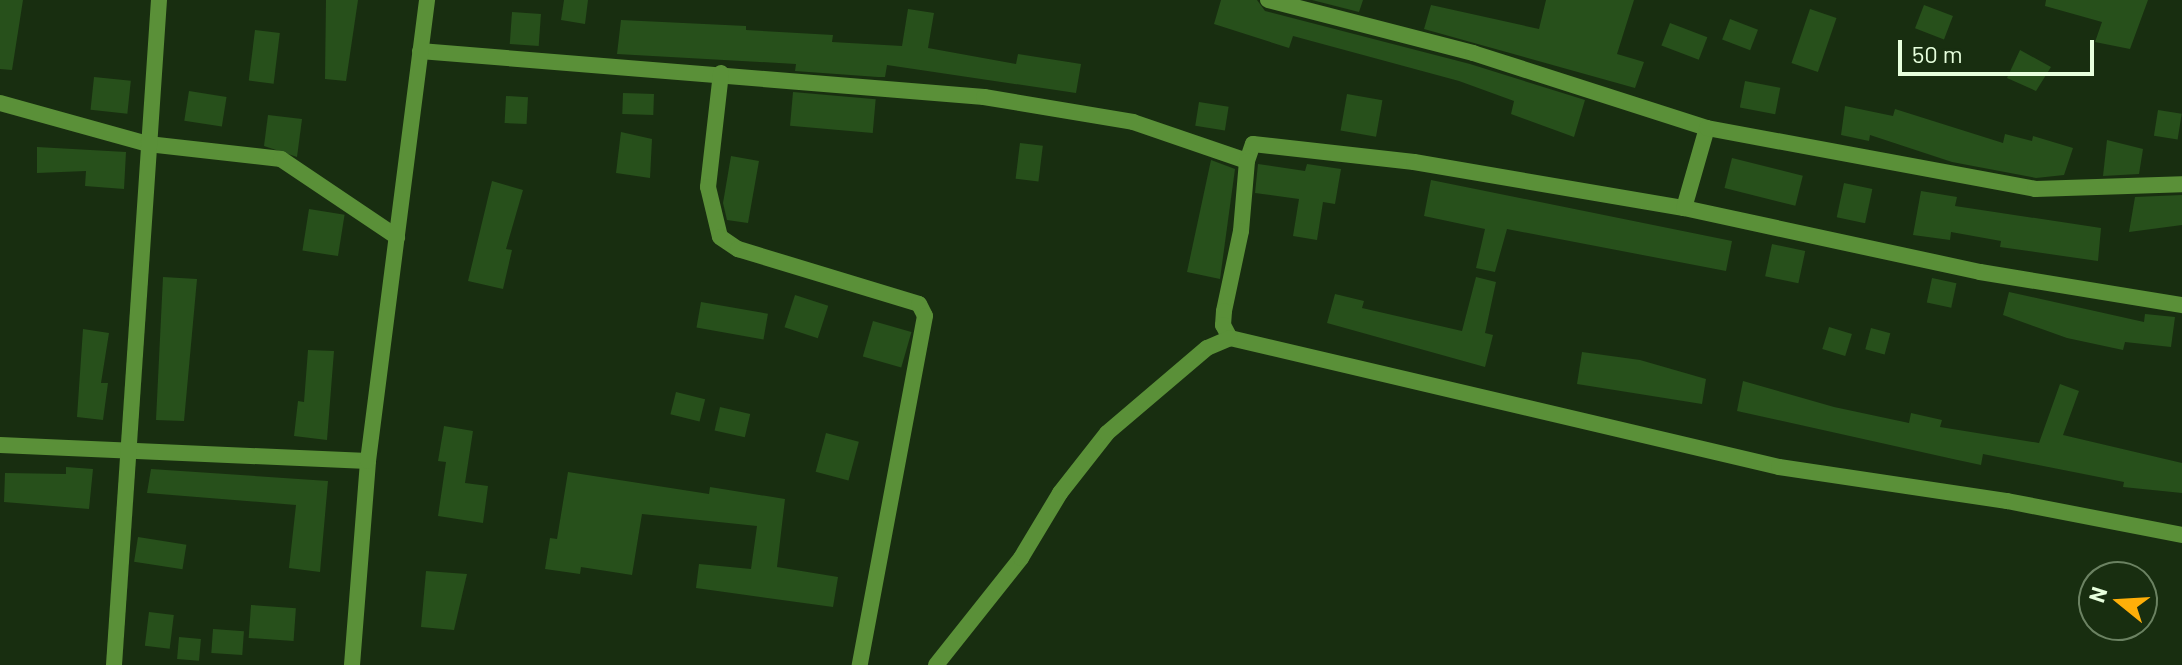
<!DOCTYPE html>
<html>
<head>
<meta charset="utf-8">
<style>
  body { margin:0 }
  #map { position:relative; width:2182px; height:665px; overflow:hidden; background:#182e10; font-family:Barlow,sans-serif }
  div>[style] { position:absolute }
  [style*='--x'] { left:calc(var(--x)*1px); top:calc(var(--y)*1px); width:calc(var(--w)*1px); rotate:calc(var(--a)*1deg) }
  .building>* { inset:0; background:#27501b; transform-origin:0 0 }
  .street>* { height:16px; margin:-8px; padding:0 8px; transform-origin:8px; border-radius:8px; background:#5a9038 }
  span { translate:-50% -50%; white-space:nowrap; text-align:center; line-height:1.15; -webkit-text-stroke:6px #182e10; paint-order:stroke }
  .north { position:absolute; left:2078px; top:561px; width:80px; height:80px; box-sizing:border-box; background:#182e10; border:2px solid #6b8262; border-radius:50%; rotate:288deg; font-size:22px; font-weight:700; line-height:32px; text-align:center; color:#e7ffdd }
  .north::after { content:''; display:block; margin:auto; width:28px; height:36px; background:#ffaf09; clip-path:polygon(50% 0,100% 100%,50% 72%,0 100%) }
  .scale { position:absolute; left:1898px; top:40px; width:196px; height:36px; box-sizing:border-box; border:4px solid #e7ffdd; border-top:0; padding-left:10px; font-size:24px; line-height:28px; white-space:nowrap; color:#e7ffdd; -webkit-text-stroke:6px #182e10; paint-order:stroke }
</style>
</head>
<body>
<div id="map">
  <div class="building">
    <i style="clip-path:polygon(0 0,23px 0,12px 70px,0 69px)"></i>
    <i style="clip-path:polygon(326px 0,358px 0,346px 81px,325px 79px)"></i>
    <i style="clip-path:polygon(564px 0,588px 0,585px 24px,561px 20px)"></i>
    <i style="clip-path:polygon(1221px 0,1257px 0,1265px 11px,1470px 64px,1585px 100px,1574px 137px,1511px 114px,1514px 101px,1459px 81px,1293px 36px,1289px 48px,1214px 24px)"></i>
    <i style="clip-path:polygon(1312px 0,1363px 0,1359px 12px)"></i>
    <i style="clip-path:polygon(1546px 0,1634px 0,1617px 54px,1644px 62px,1635px 88px,1424px 29px,1431px 5px,1539px 29px)"></i>
    <i style="clip-path:polygon(2046px 0,2148px 0,2130px 49px,2095px 42px,2102px 22px,2045px 6px)"></i>
    <i style="left:1924px;top:5px;width:31px;height:25px;rotate:21deg"></i>
    <i style="clip-path:polygon(908px 9px,934px 13px,928px 48px,1016px 64px,1018px 54px,1081px 64px,1076px 93px,887px 65px,885px 77px,878px 77px,795px 71px,796px 64px,617px 54px,621px 20px,746px 26px,746px 30px,833px 35px,832px 42px,902px 46px)"></i>
    <i style="left:1810px;top:9px;width:28px;height:57px;rotate:19deg"></i>
    <i style="left:512px;top:12px;width:29px;height:32px;rotate:4deg"></i>
    <i style="left:1730px;top:19px;width:30px;height:22px;rotate:21deg"></i>
    <i style="left:1670px;top:23px;width:40px;height:24px;rotate:21deg"></i>
    <i style="left:255px;top:30px;width:25px;height:51px;rotate:7deg"></i>
    <i style="clip-path:polygon(2020px 50px,2051px 67px,2036px 91px,2007px 78px)"></i>
    <i style="left:94px;top:77px;width:37px;height:33px;rotate:6deg"></i>
    <i style="left:1745px;top:81px;width:36px;height:27px;rotate:11deg"></i>
    <i style="left:189px;top:91px;width:38px;height:30px;rotate:9deg"></i>
    <i style="left:793px;top:92px;width:83px;height:34px;rotate:5deg"></i>
    <i style="left:623px;top:93px;width:31px;height:21px;rotate:2deg"></i>
    <i style="left:1347px;top:94px;width:36px;height:37px;rotate:10deg"></i>
    <i style="left:506px;top:96px;width:22px;height:27px;rotate:3deg"></i>
    <i style="left:1199px;top:102px;width:30px;height:24px;rotate:9deg"></i>
    <i style="clip-path:polygon(1845px 106px,1893px 116px,1895px 109px,2003px 143px,2005px 134px,2032px 141px,2033px 136px,2073px 148px,2064px 175px,2036px 178px,1952px 162px,1870px 135px,1869px 141px,1841px 135px)"></i>
    <i style="left:2158px;top:110px;width:24px;height:26px;rotate:9deg"></i>
    <i style="clip-path:polygon(268px 115px,302px 119px,297px 157px,264px 146px)"></i>
    <i style="clip-path:polygon(621px 132px,652px 139px,650px 178px,616px 173px)"></i>
    <i style="clip-path:polygon(2107px 140px,2143px 149px,2139px 174px,2103px 176px)"></i>
    <i style="left:1020px;top:143px;width:23px;height:36px;rotate:7deg"></i>
    <i style="clip-path:polygon(37px 147px,126px 152px,124px 189px,85px 186px,86px 171px,37px 173px)"></i>
    <i style="clip-path:polygon(731px 156px,759px 161px,748px 223px,727px 220px,723px 203px)"></i>
    <i style="left:1732px;top:158px;width:73px;height:31px;rotate:14deg"></i>
    <i style="clip-path:polygon(1211px 160px,1235px 169px,1220px 279px,1187px 272px)"></i>
    <i style="clip-path:polygon(1258px 164px,1305px 171px,1307px 164px,1341px 169px,1335px 204px,1323px 202px,1317px 240px,1293px 236px,1299px 199px,1255px 193px)"></i>
    <i style="clip-path:polygon(1431px 180px,1732px 241px,1726px 271px,1507px 229px,1495px 272px,1476px 268px,1485px 229px,1424px 216px)"></i>
    <i style="clip-path:polygon(492px 181px,523px 190px,506px 249px,512px 250px,503px 289px,468px 281px)"></i>
    <i style="left:1844px;top:183px;width:29px;height:35px;rotate:12deg"></i>
    <i style="clip-path:polygon(1921px 191px,1957px 197px,1955px 206px,2101px 228px,2098px 261px,2000px 247px,2001px 241px,1951px 232px,1950px 240px,1913px 235px)"></i>
    <i style="clip-path:polygon(2182px 195px,2182px 225px,2129px 232px,2135px 197px)"></i>
    <i style="left:309px;top:209px;width:36px;height:42px;rotate:9deg"></i>
    <i style="left:1772px;top:244px;width:34px;height:33px;rotate:12deg"></i>
    <i style="clip-path:polygon(163px 277px,197px 279px,184px 421px,156px 420px)"></i>
    <i style="clip-path:polygon(1476px 277px,1496px 282px,1485px 333px,1493px 335px,1485px 367px,1327px 323px,1335px 294px,1364px 301px,1362px 308px,1462px 331px)"></i>
    <i style="left:1932px;top:278px;width:25px;height:25px;rotate:12deg"></i>
    <i style="clip-path:polygon(2009px 292px,2144px 322px,2145px 314px,2175px 317px,2171px 347px,2125px 342px,2123px 350px,2067px 338px,2003px 315px)"></i>
    <i style="left:795px;top:295px;width:35px;height:34px;rotate:18deg"></i>
    <i style="left:701px;top:302px;width:68px;height:26px;rotate:10deg"></i>
    <i style="left:873px;top:321px;width:40px;height:37px;rotate:16deg"></i>
    <i style="left:1829px;top:327px;width:24px;height:23px;rotate:17deg"></i>
    <i style="left:1871px;top:328px;width:20px;height:22px;rotate:15deg"></i>
    <i style="clip-path:polygon(83px 329px,109px 333px,101px 383px,108px 383px,103px 420px,77px 417px)"></i>
    <i style="clip-path:polygon(308px 350px,334px 351px,327px 440px,294px 436px,298px 401px,304px 402px)"></i>
    <i style="clip-path:polygon(1582px 352px,1640px 360px,1706px 379px,1702px 404px,1577px 384px)"></i>
    <i style="clip-path:polygon(1743px 381px,1834px 407px,1909px 423px,1911px 413px,1942px 420px,1940px 427px,2039px 443px,2060px 384px,2079px 391px,2063px 435px,2182px 463px,2182px 493px,2123px 487px,2124px 482px,1983px 454px,1981px 465px,1953px 459px,1737px 411px)"></i>
    <i style="left:676px;top:392px;width:30px;height:23px;rotate:14deg"></i>
    <i style="left:720px;top:407px;width:31px;height:24px;rotate:13deg"></i>
    <i style="clip-path:polygon(444px 426px,473px 431px,465px 483px,488px 486px,483px 523px,438px 516px,446px 462px,438px 461px)"></i>
    <i style="left:826px;top:433px;width:34px;height:40px;rotate:15deg"></i>
    <i style="clip-path:polygon(66px 467px,93px 469px,89px 509px,4px 502px,5px 473px,66px 474px)"></i>
    <i style="clip-path:polygon(151px 469px,328px 481px,320px 572px,289px 568px,296px 505px,147px 493px)"></i>
    <i style="clip-path:polygon(568px 472px,709px 494px,710px 487px,785px 499px,777px 567px,838px 577px,833px 607px,696px 588px,699px 564px,751px 569px,757px 526px,642px 514px,632px 575px,581px 567px,580px 574px,545px 569px,550px 538px,557px 539px)"></i>
    <i style="left:138px;top:537px;width:49px;height:25px;rotate:9deg"></i>
    <i style="clip-path:polygon(426px 571px,467px 574px,454px 630px,421px 627px)"></i>
    <i style="left:251px;top:605px;width:45px;height:33px;rotate:4deg"></i>
    <i style="left:149px;top:612px;width:25px;height:34px;rotate:7deg"></i>
    <i style="left:213px;top:629px;width:31px;height:24px;rotate:4deg"></i>
    <i style="left:179px;top:637px;width:22px;height:22px;rotate:5deg"></i>
  </div>
  <div class="street">
    <i style="--x:1268;--y:0;--w:212;--a:14.5"></i>
    <i style="--x:1473;--y:53;--w:246;--a:17.8"></i>
    <i style="--x:420;--y:51;--w:566;--a:4.66"></i>
    <i style="--x:984;--y:97;--w:151;--a:9.5"></i>
    <i style="--x:1133;--y:122;--w:120;--a:18.9"></i>
    <i style="--x:1247;--y:161;--w:18;--a:-71"></i>
    <i style="--x:1253;--y:144;--w:162;--a:6.4"></i>
    <i style="--x:1414;--y:162;--w:274;--a:9.7"></i>
    <i style="--x:1684;--y:208;--w:303;--a:12.2"></i>
    <i style="--x:1980;--y:272;--w:205;--a:9.3"></i>
    <i style="--x:721;--y:73;--w:115;--a:96.5"></i>
    <i style="--x:708;--y:187;--w:51;--a:76.5"></i>
    <i style="--x:720;--y:237;--w:22;--a:34"></i>
    <i style="--x:738;--y:249;--w:189;--a:16.9"></i>
    <i style="--x:919;--y:304;--w:13;--a:63"></i>
    <i style="--x:925;--y:316;--w:355;--a:100.6"></i>
    <i style="--x:0;--y:103;--w:154;--a:15.5"></i>
    <i style="--x:148;--y:144;--w:134;--a:6.4"></i>
    <i style="--x:281;--y:159;--w:140;--a:33.9"></i>
    <i style="--x:1247;--y:161;--w:70;--a:94.9"></i>
    <i style="--x:1241;--y:231;--w:82;--a:102"></i>
    <i style="--x:1224;--y:311;--w:14;--a:94"></i>
    <i style="--x:1223;--y:325;--w:15;--a:62"></i>
    <i style="--x:1230;--y:338;--w:564;--a:13.22"></i>
    <i style="--x:1779;--y:467;--w:231;--a:8.5"></i>
    <i style="--x:2007;--y:501;--w:178;--a:11"></i>
    <i style="--x:1684;--y:208;--w:83;--a:-74"></i>
    <i style="--x:1707;--y:128;--w:334;--a:10.5"></i>
    <i style="--x:2035;--y:189;--w:147;--a:-1.9"></i>
    <i style="--x:0;--y:445;--w:368;--a:2.5"></i>
    <i style="--x:114;--y:665;--w:667;--a:-86.13"></i>
    <i style="--x:352;--y:665;--w:205;--a:-85.5"></i>
    <i style="--x:368;--y:461;--w:465;--a:-82.7"></i>
    <i style="--x:936;--y:665;--w:137;--a:-51.5"></i>
    <i style="--x:1021;--y:558;--w:76;--a:-59"></i>
    <i style="--x:1060;--y:493;--w:76;--a:-51.9"></i>
    <i style="--x:1107;--y:433;--w:131;--a:-40.4"></i>
    <i style="--x:1207;--y:348;--w:25;--a:-23"></i>
  </div>
  <div class="north">N</div>
  <div class="scale">50 m</div>
</div>
</body>
</html>
